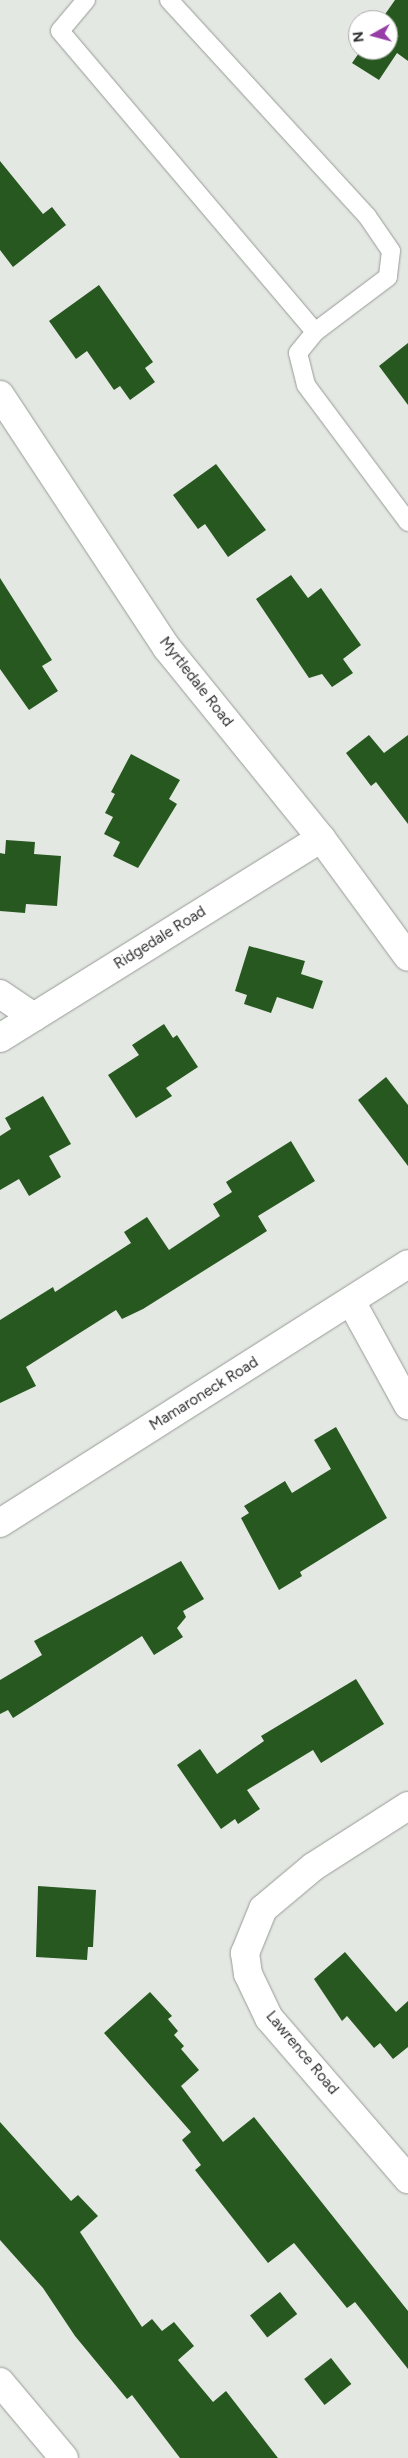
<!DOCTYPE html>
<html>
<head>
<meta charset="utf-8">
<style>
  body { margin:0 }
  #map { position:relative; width:408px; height:2458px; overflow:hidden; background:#e4e8e3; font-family:Figtree,sans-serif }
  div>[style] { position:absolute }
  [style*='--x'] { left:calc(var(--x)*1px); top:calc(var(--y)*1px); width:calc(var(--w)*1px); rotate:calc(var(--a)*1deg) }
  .building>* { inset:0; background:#27581f; transform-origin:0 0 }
  .roads { filter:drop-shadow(0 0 1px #979b96) drop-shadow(0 0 1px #979b96) }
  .lane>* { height:18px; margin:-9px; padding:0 9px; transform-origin:9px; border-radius:9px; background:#fff }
  .street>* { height:28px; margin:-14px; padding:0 14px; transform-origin:14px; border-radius:14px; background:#fff }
  .secondary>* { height:28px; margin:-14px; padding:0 14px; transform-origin:14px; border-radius:14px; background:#fff }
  span { translate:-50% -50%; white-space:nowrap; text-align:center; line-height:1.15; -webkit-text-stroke:5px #fff; paint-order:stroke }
  .street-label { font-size:15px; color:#2e302e }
  .north { position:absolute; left:348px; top:10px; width:50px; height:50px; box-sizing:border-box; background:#fff; border:1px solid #abacab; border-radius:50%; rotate:263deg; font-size:14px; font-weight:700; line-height:20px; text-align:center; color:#2e302e }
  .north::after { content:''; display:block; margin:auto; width:18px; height:22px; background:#973da8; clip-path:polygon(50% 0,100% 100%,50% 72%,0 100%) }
</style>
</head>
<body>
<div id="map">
  <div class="building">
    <i style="clip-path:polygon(395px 0,408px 0,408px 61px,397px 53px,379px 80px,352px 63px,361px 50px,388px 50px,388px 20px,381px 20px)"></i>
    <i style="clip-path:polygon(0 161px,43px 214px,52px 207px,66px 225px,13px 267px,0 250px)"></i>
    <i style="clip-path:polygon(99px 285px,153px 362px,145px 368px,155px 382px,130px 400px,120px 386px,114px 390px,87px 351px,76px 359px,49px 321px)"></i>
    <i style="clip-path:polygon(408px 343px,408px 405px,379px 366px)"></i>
    <i style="clip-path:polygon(216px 464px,266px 530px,228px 557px,205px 524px,198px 529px,173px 495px)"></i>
    <i style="clip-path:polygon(291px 575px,308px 598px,321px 588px,361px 645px,343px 659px,353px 673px,332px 687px,322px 674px,309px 678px,256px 599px)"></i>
    <i style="clip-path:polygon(0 578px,52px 660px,42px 666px,58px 691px,29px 710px,0 669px)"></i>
    <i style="clip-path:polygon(369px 735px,384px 753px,408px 735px,408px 824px,376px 782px,371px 786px,346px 753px)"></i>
    <i style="clip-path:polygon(131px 754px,180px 780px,169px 799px,177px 804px,138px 868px,113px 856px,120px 842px,104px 834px,113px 817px,105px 813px,115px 794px,111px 792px)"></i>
    <i style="clip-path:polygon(6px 840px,35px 842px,34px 854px,61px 856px,57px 906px,26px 904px,25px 913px,0 911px,0 853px,5px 854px)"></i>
    <i style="clip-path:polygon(249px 946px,305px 961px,301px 974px,323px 981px,313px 1009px,277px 997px,271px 1013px,244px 1004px,247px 995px,235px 991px)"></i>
    <i style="clip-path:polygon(164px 1024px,173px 1038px,177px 1035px,198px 1067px,166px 1088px,172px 1096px,136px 1118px,108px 1075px,139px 1055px,132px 1045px)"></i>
    <i style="clip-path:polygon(386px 1077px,408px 1105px,408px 1166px,358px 1100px)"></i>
    <i style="clip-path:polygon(43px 1096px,71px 1144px,49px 1156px,61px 1177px,29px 1196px,19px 1179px,0 1190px,0 1136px,11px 1129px,5px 1118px)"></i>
    <i style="clip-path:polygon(291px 1141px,315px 1181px,258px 1216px,267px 1231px,143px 1309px,122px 1319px,116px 1310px,26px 1367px,36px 1386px,0 1403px,0 1320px,53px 1287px,55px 1292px,131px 1243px,124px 1232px,147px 1217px,169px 1250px,220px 1216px,213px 1204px,232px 1192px,226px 1182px)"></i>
    <i style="clip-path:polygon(336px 1427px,387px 1518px,300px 1572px,302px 1576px,279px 1590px,241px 1518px,249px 1513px,244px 1506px,285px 1481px,292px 1493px,331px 1469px,314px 1440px)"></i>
    <i style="clip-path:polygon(181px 1561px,204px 1599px,183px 1611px,186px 1617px,177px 1628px,183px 1637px,154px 1655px,142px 1636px,13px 1718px,8px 1710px,0 1714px,0 1680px,42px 1655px,34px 1641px)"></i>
    <i style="clip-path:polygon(356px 1679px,384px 1724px,321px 1763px,313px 1750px,247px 1790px,260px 1809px,238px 1824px,235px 1819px,221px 1829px,177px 1765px,200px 1749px,217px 1774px,264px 1741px,261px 1736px)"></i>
    <i style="clip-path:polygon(38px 1886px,96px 1890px,93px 1947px,88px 1947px,87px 1960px,36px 1957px)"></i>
    <i style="clip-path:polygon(345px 1952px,396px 2012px,408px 2001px,408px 2047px,393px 2059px,380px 2043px,374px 2048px,347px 2016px,342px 2021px,314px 1979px)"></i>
    <i style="clip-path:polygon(150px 1992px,172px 2016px,168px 2019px,178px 2031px,174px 2035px,184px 2046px,181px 2049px,199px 2070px,181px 2086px,223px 2142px,254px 2117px,408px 2311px,408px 2369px,355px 2302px,347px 2308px,294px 2243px,268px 2263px,195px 2170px,201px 2165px,182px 2140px,191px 2132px,104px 2033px)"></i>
    <i style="clip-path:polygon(0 2122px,71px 2201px,78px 2195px,98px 2216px,80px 2232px,142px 2327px,152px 2319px,162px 2331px,174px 2322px,194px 2346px,178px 2360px,213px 2402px,226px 2391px,278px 2458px,180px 2458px,132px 2395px,127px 2399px,75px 2336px,43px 2288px,0 2240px)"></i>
    <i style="left:280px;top:2292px;width:28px;height:38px;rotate:52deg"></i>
    <i style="left:331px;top:2358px;width:33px;height:34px;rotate:52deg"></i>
  </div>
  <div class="roads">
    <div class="lane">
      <i style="--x:86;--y:0;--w:40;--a:130"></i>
      <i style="--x:60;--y:31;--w:394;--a:49.7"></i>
      <i style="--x:169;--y:0;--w:293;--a:47.5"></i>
      <i style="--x:367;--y:216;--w:42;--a:55.6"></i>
      <i style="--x:391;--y:251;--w:26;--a:97"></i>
      <i style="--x:388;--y:277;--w:91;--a:143"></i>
      <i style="--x:315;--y:332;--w:27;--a:129"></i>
      <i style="--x:298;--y:353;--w:33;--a:76"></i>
      <i style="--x:306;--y:385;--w:171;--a:53.3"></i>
    </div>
    <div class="street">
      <i style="--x:0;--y:395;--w:303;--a:56.6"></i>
      <i style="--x:167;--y:648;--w:245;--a:51"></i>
      <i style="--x:321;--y:838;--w:147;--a:53.8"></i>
      <i style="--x:0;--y:994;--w:41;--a:34.1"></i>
      <i style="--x:0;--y:1038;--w:378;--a:-31.9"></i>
      <i style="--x:351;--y:1301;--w:119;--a:61.3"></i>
      <i style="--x:408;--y:1806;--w:113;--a:147.3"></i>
      <i style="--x:313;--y:1867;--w:65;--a:140"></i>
      <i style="--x:263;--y:1909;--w:48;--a:112.2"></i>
      <i style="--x:245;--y:1953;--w:21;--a:82"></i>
      <i style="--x:248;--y:1974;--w:49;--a:64.5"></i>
      <i style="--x:269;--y:2018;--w:213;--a:49.2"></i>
    </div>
    <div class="secondary">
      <i style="--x:0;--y:1523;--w:483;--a:-32.4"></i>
      <i style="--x:0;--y:2382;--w:99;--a:49.9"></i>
    </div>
  </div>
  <div class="street-label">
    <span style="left:196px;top:682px;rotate:52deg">Myrtledale Road</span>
    <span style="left:160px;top:938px;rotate:-32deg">Ridgedale Road</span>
    <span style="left:204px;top:1394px;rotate:-32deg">Mamaroneck Road</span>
    <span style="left:302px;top:2053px;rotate:50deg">Lawrence Road</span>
  </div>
  <div class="north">N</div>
</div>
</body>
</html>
